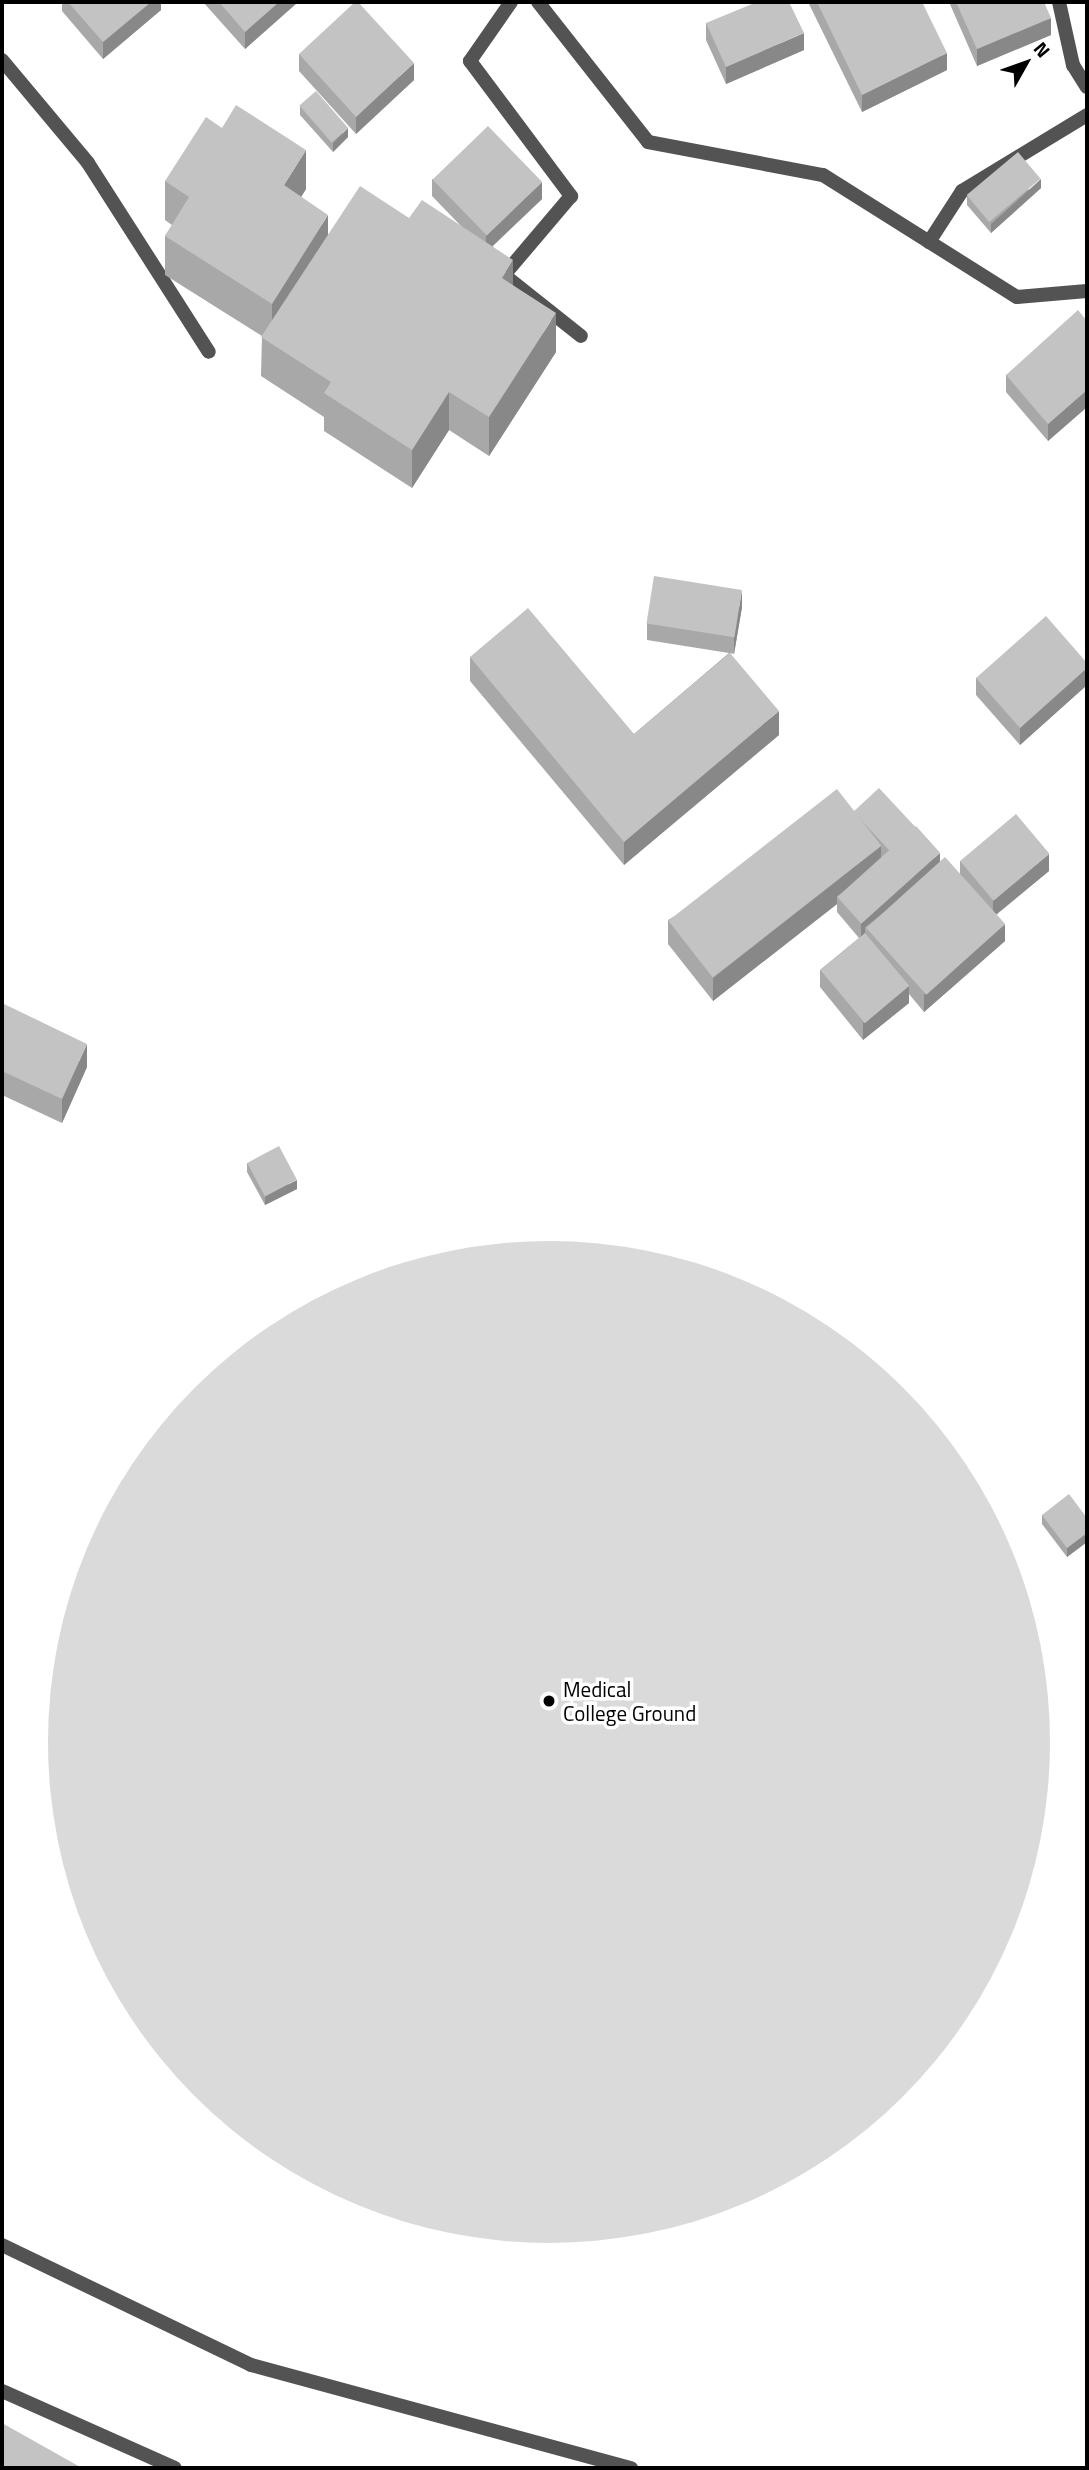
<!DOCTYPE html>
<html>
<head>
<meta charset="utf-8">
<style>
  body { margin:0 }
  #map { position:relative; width:1089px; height:2470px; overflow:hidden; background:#fff; font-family:"Titillium Web",sans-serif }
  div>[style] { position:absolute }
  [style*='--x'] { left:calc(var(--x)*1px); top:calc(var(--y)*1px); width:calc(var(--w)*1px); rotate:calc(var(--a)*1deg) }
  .green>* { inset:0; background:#dadada }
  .round { border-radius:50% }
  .street>* { height:14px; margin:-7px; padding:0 7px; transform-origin:7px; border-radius:7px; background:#535353 }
  .wall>* { inset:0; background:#a8a8a8 }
  .shaded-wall>* { inset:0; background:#888 }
  .building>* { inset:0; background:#c3c3c3; transform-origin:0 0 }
  .dots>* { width:19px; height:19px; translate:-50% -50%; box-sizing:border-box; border:4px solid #fff; border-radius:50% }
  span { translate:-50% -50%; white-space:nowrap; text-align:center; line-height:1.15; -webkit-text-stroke:7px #fff; paint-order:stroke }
  .poi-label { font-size:21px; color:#000 }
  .left { translate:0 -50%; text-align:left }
  .frame { position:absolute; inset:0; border:4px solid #000; pointer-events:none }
  .north { position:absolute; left:991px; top:28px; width:70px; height:70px; -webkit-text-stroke:5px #fff; paint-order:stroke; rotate:50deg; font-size:19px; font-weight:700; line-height:28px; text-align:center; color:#000 }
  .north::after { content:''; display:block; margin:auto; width:24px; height:32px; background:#000; clip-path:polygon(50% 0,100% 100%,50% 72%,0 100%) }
</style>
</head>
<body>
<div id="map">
  <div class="green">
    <i class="round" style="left:48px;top:1241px;width:1002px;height:1002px"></i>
  </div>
  <div class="street">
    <i style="--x:511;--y:2;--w:72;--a:124.8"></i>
    <i style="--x:470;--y:61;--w:169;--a:53.2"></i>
    <i style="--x:571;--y:196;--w:104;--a:130.3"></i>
    <i style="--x:504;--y:275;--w:98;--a:38.4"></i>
    <i style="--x:538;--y:2;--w:178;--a:51.8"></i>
    <i style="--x:648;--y:142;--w:178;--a:10.7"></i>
    <i style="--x:823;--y:175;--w:229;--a:32.2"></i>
    <i style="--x:1017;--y:297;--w:70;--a:-4.9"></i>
    <i style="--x:1059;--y:2;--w:65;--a:77.5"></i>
    <i style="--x:1073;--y:65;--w:26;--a:58"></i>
    <i style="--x:2;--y:60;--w:134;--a:50.1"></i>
    <i style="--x:88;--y:163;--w:224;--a:57.4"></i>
    <i style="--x:929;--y:242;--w:61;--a:-57.1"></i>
    <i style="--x:962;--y:191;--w:146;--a:-31.3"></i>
    <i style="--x:2;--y:2245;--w:276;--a:25.7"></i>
    <i style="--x:251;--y:2365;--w:394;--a:15.2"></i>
    <i style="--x:2;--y:2391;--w:189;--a:24"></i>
  </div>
  <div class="wall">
    <i style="clip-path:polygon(62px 2px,161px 2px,161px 10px,103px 59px,62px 11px)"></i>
    <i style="clip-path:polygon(203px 2px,298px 2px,245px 49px)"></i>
    <i style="clip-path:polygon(808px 2px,922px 2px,947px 70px,862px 112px)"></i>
    <i style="clip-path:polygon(949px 2px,1044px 2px,1051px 35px,977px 66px)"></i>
    <i style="clip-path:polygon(706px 23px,804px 50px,726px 84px,706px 40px)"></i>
    <i style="clip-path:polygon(299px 54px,414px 80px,356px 134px,299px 71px)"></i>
    <i style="clip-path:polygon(300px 106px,348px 137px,333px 152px,300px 115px)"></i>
    <i style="clip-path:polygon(432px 179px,542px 199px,493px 246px,513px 286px,556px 352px,489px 456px,449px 430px,412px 488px,324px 431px,324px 417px,261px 376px,262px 336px,165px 275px,165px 236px,172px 225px,165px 220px,165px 181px,306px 189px,301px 197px,328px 234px,409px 218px,461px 226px,432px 196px)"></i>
    <i style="clip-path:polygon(1041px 188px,991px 233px,967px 205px,967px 196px)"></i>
    <i style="clip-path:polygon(1087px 321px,1087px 407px,1048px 441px,1006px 392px,1006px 375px)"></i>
    <i style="clip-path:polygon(742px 607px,734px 654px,730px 653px,779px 735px,624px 865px,470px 681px,470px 657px,634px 734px,729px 653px,647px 640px,647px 623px)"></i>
    <i style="clip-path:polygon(1087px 663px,1087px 685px,1020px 745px,976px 695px,976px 678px)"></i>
    <i style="clip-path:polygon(854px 812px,940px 861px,960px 874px,960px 861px,1049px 871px,996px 915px,1005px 941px,924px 1012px,909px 994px,909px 1003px,863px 1040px,820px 987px,820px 970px,859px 938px,837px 912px,837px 904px,713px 1001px,668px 944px,668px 920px)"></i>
    <i style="clip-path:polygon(2px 1003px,87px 1067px,62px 1123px,2px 1095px)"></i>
    <i style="clip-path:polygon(247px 1163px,297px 1189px,265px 1205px,247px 1172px)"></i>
    <i style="clip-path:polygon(1042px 1515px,1087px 1518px,1087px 1542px,1067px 1557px,1042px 1524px)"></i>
  </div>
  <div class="shaded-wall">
    <i style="clip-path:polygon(151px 2px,161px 2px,161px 10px,103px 59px,103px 42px)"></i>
    <i style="clip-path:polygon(279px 2px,298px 2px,245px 49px,245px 32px)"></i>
    <i style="clip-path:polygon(1051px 18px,1051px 35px,977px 66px,977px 49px)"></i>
    <i style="clip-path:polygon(804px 33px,804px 50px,726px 84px,726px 67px)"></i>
    <i style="clip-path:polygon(947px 53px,947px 70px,862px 112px,862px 95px)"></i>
    <i style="clip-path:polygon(414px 63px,414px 80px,356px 134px,356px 117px)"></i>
    <i style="clip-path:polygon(348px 128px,348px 137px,333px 152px,333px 143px)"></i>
    <i style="clip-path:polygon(306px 150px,306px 189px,284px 224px,284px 185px)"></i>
    <i style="clip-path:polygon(1041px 179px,1041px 188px,991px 233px,991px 224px)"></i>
    <i style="clip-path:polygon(542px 182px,542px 199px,486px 252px,486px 235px)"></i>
    <i style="clip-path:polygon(328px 215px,328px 253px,272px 342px,272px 304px)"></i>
    <i style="clip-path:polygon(513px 260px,513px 299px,502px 278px)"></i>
    <i style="clip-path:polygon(556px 313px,556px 352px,489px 456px,489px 417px)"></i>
    <i style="clip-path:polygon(1087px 390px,1087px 407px,1048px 441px,1048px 424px)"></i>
    <i style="clip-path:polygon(449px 392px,449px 430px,412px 488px,412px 450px)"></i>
    <i style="clip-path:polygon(742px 590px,742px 607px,734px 654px,734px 637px)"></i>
    <i style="clip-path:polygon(1087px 668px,1087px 685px,1020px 745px,1020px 728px)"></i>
    <i style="clip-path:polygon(779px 711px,779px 735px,624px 865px,624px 842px)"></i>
    <i style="clip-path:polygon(881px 846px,881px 870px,837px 896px,837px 904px,713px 1001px,713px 978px)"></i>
    <i style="clip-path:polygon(940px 853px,940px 870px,865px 927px,865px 936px,861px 940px,861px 923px)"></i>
    <i style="clip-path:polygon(1049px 854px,1049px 871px,993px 917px,993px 900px)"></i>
    <i style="clip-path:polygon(1005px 924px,1005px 941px,924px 1012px,924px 995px)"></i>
    <i style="clip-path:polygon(909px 986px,909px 1003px,863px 1040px,863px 1023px)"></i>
    <i style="clip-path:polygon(87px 1044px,87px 1067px,62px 1123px,62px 1099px)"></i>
    <i style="clip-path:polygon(297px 1180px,297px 1189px,265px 1205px,265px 1196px)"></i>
    <i style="clip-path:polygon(1087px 1533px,1087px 1542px,1067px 1557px,1067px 1548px)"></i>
  </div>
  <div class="building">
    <i style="clip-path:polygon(68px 2px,151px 2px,103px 42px)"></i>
    <i style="clip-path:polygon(219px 2px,279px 2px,245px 32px)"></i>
    <i style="clip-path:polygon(355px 2px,358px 2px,414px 63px,356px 117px,299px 54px)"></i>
    <i style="clip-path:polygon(757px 2px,789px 2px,804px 33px,726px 67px,706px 23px)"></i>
    <i style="clip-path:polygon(817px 2px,922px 2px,947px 53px,862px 95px)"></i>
    <i style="clip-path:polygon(956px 2px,1044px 2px,1051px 18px,977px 49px)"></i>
    <i style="left:316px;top:91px;width:49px;height:22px;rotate:49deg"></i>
    <i style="clip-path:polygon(236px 105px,306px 150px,284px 185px,328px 215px,272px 304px,165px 236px,189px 197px,165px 181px,206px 117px,222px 128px)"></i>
    <i style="left:488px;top:126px;width:78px;height:77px;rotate:46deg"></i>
    <i style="left:1018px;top:152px;width:35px;height:67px;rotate:50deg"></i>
    <i style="clip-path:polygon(360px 186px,409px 218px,422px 200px,513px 260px,502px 278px,556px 313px,489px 417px,449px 392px,412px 450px,324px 393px,331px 382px,261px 337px)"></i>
    <i style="clip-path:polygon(1078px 310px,1087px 321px,1087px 390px,1048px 424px,1006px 375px)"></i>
    <i style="left:654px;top:576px;width:89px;height:48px;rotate:9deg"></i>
    <i style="clip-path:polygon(528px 608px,634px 734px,730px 653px,779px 711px,624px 842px,470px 657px)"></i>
    <i style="clip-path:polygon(1046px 616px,1087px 663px,1087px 668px,1020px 728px,976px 678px)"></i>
    <i style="left:879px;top:788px;width:53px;height:35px;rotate:47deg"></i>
    <i style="left:837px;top:789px;width:72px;height:214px;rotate:52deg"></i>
    <i style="left:1016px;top:814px;width:52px;height:73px;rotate:50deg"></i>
    <i style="left:916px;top:826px;width:36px;height:106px;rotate:48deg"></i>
    <i style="left:945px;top:857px;width:90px;height:106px;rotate:48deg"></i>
    <i style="left:865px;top:933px;width:69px;height:58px;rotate:50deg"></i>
    <i style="clip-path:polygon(2px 1003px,87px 1044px,62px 1099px,2px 1071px)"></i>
    <i style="left:279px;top:1146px;width:38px;height:36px;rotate:62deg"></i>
    <i style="clip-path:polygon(1069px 1494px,1087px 1518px,1087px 1533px,1067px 1548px,1042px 1515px)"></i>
    <i style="clip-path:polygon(2px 2423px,82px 2468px,2px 2468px)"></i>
  </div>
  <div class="dots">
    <i style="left:549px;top:1701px;background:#000"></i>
  </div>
  <div class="poi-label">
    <span class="left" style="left:563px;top:1701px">Medical<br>College Ground</span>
  </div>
  <div class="frame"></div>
  <div class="north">N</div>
</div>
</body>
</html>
